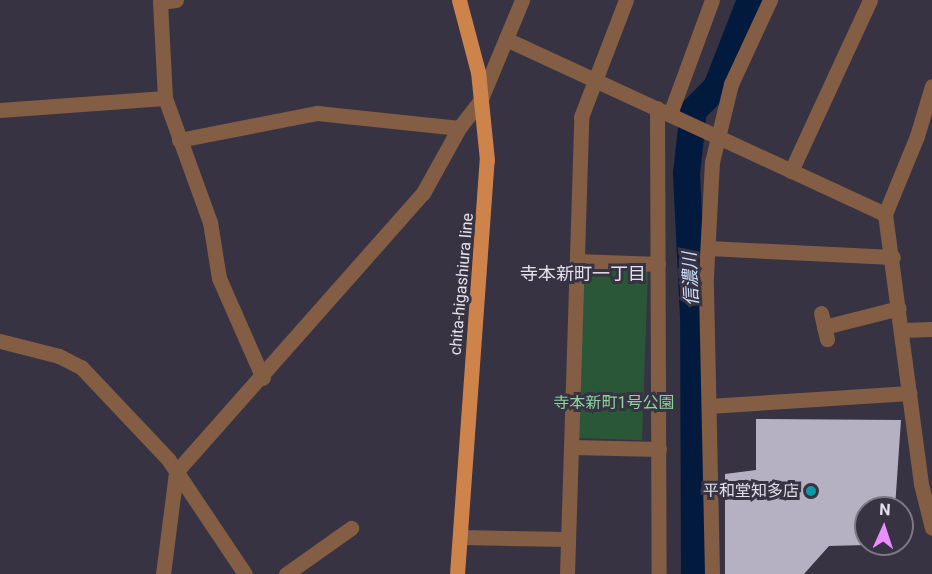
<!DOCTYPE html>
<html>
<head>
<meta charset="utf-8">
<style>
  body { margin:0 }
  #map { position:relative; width:932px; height:574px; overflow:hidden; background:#373342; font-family:Roboto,"Noto Sans JP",sans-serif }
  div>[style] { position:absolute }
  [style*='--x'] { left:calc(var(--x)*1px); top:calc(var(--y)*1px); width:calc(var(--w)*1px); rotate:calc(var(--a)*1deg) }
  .green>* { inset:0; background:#2a5737; transform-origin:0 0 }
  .river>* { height:27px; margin:-13.5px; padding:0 13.5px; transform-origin:13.5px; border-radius:13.5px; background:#031a3f }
  .building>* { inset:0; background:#b5b0c2 }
  .minor>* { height:15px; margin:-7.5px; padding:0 7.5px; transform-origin:7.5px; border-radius:7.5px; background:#835e44 }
  .major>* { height:15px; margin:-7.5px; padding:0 7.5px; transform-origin:7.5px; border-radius:7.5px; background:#ce834b }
  .dots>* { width:16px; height:16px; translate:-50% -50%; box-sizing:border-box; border:3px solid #373342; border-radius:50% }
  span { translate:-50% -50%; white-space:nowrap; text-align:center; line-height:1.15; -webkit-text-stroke:6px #373342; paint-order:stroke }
  .street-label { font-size:16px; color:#e3e1ea }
  .park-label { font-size:16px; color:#8bd49d }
  .poi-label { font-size:16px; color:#e3e1ea }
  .right { translate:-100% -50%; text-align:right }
  .neighbourhood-label { font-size:18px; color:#e3e1ea }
  .water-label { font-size:18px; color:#cddffb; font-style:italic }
  .north { position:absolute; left:854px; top:496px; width:60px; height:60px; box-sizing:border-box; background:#373342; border:2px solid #7c7985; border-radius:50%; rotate:3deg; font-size:16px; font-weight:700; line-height:24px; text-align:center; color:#e3e1ea }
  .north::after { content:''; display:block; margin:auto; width:21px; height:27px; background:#ea8dfd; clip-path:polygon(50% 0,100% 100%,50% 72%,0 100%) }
</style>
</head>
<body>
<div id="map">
  <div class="green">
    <i style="left:584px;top:268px;width:64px;height:170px;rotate:2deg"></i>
  </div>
  <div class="river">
    <i style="--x:694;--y:574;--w:257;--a:-90.2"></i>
    <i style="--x:693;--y:317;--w:144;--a:-92.8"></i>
    <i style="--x:686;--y:173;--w:63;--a:-83.7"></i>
    <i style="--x:693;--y:110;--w:33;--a:-45"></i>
    <i style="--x:716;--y:87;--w:93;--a:-68.7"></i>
  </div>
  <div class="building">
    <i style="clip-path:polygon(756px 419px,901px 420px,895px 508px,866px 508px,866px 545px,829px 546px,804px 574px,725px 574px,725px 474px,756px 470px)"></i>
  </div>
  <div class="minor">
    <i style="--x:176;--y:0;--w:16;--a:173"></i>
    <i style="--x:160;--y:2;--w:96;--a:87"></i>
    <i style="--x:165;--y:98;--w:132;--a:70.1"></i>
    <i style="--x:210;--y:222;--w:57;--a:80.9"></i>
    <i style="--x:219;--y:278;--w:109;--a:66.3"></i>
    <i style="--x:506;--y:39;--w:417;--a:24.8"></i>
    <i style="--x:885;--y:214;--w:272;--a:82.4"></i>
    <i style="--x:921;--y:484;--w:45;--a:76"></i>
    <i style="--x:657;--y:108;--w:466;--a:89.8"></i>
    <i style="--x:0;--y:110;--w:165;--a:-4.2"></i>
    <i style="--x:670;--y:114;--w:121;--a:-69.8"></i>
    <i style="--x:179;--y:140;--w:141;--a:-11.1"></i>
    <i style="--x:317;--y:113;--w:143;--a:6"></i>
    <i style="--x:791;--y:171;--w:188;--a:-65.2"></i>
    <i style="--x:885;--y:214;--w:84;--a:-67.7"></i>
    <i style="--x:917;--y:136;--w:52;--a:-73.3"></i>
    <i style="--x:708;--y:248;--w:185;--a:2.8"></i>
    <i style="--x:577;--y:261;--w:81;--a:2.1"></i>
    <i style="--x:821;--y:313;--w:27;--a:77"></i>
    <i style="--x:824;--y:327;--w:77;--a:-14.2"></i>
    <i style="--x:902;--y:330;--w:30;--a:-2"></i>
    <i style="--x:0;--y:341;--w:61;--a:14.3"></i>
    <i style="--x:59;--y:356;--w:25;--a:27"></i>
    <i style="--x:81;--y:367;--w:127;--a:46.6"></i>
    <i style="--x:168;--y:459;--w:138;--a:56.2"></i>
    <i style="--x:709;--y:406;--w:201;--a:-3.7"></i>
    <i style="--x:572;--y:447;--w:87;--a:1.3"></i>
    <i style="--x:460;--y:537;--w:108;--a:1.1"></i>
    <i style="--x:163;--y:574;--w:103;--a:-82.7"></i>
    <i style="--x:176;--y:472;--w:373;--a:-48.5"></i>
    <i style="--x:423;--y:193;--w:74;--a:-61"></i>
    <i style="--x:459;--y:128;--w:34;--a:-52"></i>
    <i style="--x:480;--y:101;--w:109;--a:-67.4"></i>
    <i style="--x:286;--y:574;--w:80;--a:-35.3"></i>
    <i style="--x:567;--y:574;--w:457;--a:-88.2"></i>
    <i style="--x:581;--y:117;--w:125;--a:-69"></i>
    <i style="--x:712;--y:574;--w:298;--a:-91.2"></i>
    <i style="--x:706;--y:276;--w:114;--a:-87"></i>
    <i style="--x:712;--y:162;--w:80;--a:-76.3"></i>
    <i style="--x:731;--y:84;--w:93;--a:-65.1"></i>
  </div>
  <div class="major">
    <i style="--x:457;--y:574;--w:415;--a:-85.9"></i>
    <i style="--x:487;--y:160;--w:88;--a:-95.8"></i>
    <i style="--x:478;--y:72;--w:74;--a:-104.8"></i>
  </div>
  <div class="dots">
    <i style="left:811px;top:491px;background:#0f9aa8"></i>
  </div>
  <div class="street-label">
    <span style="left:462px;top:284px;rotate:-85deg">chita-higashiura line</span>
  </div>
  <div class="park-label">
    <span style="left:614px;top:403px">寺本新町1号公園</span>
  </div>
  <div class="poi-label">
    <span class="right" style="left:799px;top:491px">平和堂知多店</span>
  </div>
  <div class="neighbourhood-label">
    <span style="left:583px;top:274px">寺本新町一丁目</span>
  </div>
  <div class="water-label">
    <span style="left:691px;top:279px;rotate:-93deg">信濃川</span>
  </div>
  <div class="north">N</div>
</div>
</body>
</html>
